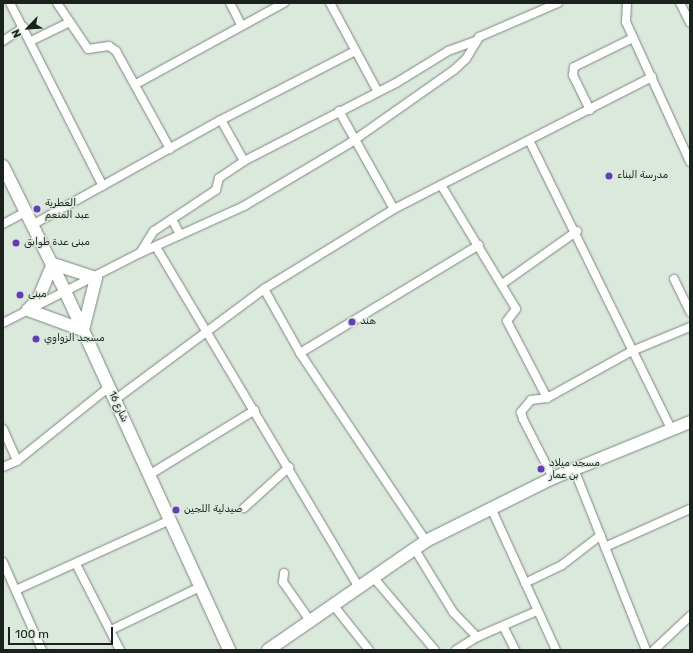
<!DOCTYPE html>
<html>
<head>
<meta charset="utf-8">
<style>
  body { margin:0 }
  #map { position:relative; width:693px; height:653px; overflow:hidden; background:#dbe9dc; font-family:Rubik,"Noto Naskh Arabic",sans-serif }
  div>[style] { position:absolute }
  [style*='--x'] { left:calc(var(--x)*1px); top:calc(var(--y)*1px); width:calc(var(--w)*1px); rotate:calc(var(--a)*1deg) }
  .roads { filter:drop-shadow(0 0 1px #7a877c) drop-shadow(0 0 1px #7a877c) }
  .street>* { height:8px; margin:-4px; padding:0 4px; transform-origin:4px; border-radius:4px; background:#fff }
  .secondary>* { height:12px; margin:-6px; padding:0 6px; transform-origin:6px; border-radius:6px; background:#fff }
  .dots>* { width:11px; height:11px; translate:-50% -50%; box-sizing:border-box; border:2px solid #dbe9dc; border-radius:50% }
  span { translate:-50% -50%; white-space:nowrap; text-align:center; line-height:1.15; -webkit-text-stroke:3px #dbe9dc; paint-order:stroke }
  .poi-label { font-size:10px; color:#1b211c }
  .left { translate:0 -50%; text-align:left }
  .street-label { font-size:10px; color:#1b211c }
  .frame { position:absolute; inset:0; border:4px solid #1b211c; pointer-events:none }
  .north { position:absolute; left:8px; top:8px; width:40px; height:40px; -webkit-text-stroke:3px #dbe9dc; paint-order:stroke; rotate:245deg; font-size:11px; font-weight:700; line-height:16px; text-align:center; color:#1b211c }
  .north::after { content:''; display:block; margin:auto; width:14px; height:18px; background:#1b211c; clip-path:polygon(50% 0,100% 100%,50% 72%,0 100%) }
  .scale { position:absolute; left:8px; top:627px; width:105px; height:18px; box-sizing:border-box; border:2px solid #1b211c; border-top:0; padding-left:5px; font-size:12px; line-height:14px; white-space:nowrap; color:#1b211c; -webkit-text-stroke:3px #dbe9dc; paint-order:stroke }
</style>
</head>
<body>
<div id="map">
  <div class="roads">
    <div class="street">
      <i style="--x:10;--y:3;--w:205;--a:63.1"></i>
      <i style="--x:57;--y:3;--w:55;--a:56"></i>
      <i style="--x:88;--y:49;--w:21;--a:-8"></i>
      <i style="--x:109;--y:46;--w:9;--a:36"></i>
      <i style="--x:116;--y:51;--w:112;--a:61.1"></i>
      <i style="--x:230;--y:3;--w:25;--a:63"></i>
      <i style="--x:330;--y:3;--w:101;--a:61.7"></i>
      <i style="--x:627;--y:3;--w:19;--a:93"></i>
      <i style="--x:626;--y:22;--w:154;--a:65.4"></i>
      <i style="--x:680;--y:3;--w:22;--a:63"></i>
      <i style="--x:3;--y:41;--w:25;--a:-34"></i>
      <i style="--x:31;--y:41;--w:43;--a:-26"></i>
      <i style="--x:136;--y:84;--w:169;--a:-28.7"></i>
      <i style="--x:590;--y:110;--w:39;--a:-116"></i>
      <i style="--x:573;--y:75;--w:8;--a:-83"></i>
      <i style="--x:574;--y:67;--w:66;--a:-26.2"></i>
      <i style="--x:339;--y:111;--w:112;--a:60.7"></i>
      <i style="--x:394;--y:209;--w:290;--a:-27.1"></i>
      <i style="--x:221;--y:120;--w:151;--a:-27.2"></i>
      <i style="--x:530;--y:142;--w:319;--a:63.8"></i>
      <i style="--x:441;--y:185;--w:145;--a:58.8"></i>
      <i style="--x:516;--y:309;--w:15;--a:127"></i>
      <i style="--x:507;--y:321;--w:87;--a:62.5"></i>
      <i style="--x:547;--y:398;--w:16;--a:173"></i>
      <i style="--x:531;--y:400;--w:16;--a:130"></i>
      <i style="--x:521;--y:412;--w:7;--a:74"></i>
      <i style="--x:523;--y:419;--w:66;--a:63"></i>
      <i style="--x:172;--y:219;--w:18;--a:63"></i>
      <i style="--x:3;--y:224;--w:26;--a:-28"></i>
      <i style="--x:32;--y:225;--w:216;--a:-29.1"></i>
      <i style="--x:221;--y:120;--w:47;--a:60.7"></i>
      <i style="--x:156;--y:247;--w:396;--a:59.2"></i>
      <i style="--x:140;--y:253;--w:26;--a:-58"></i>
      <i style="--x:154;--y:231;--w:74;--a:-33.5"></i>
      <i style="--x:216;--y:190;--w:12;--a:-76"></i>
      <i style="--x:219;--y:178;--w:30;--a:-34"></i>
      <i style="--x:244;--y:161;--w:171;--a:-27.2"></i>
      <i style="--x:396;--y:83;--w:61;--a:-31.6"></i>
      <i style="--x:448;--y:51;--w:29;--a:-20"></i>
      <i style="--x:674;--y:279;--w:37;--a:64"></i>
      <i style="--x:502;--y:284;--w:92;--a:-35.2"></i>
      <i style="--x:264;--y:289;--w:73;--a:60.6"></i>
      <i style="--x:300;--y:353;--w:226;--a:56.2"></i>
      <i style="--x:3;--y:323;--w:154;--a:-27.1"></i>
      <i style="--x:140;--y:253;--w:114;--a:-24.3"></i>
      <i style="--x:244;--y:206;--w:123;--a:-30.7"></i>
      <i style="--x:350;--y:143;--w:127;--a:-35.1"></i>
      <i style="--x:454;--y:70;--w:16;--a:-43"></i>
      <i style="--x:466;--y:59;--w:26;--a:-59"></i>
      <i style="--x:479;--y:37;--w:86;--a:-23.3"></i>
      <i style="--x:300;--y:353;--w:209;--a:-31.1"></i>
      <i style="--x:547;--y:398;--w:97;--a:-28.9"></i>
      <i style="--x:632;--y:351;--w:63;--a:-22.5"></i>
      <i style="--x:116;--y:399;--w:184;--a:-36.6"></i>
      <i style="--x:264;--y:289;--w:153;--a:-31.6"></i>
      <i style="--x:3;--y:429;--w:35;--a:66"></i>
      <i style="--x:3;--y:467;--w:15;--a:-23"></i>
      <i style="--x:17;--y:461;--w:118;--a:-38.8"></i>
      <i style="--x:574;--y:469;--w:195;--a:68.3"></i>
      <i style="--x:149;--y:475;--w:124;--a:-31.5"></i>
      <i style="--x:244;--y:508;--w:61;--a:-42.3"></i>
      <i style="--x:491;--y:508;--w:156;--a:65.4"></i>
      <i style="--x:605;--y:547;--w:93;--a:-24.1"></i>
      <i style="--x:414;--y:548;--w:75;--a:58.6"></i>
      <i style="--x:453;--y:612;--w:35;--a:46"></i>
      <i style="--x:477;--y:637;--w:65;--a:-23.4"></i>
      <i style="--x:3;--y:562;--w:96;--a:66.1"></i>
      <i style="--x:76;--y:564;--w:97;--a:62.9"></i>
      <i style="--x:284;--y:573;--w:9;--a:96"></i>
      <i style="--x:283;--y:582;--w:49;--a:55"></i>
      <i style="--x:373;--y:577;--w:96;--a:49.7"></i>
      <i style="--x:525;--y:583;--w:41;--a:-25.9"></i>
      <i style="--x:562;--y:565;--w:49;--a:-37.6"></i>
      <i style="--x:16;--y:590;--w:169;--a:-24.4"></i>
      <i style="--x:334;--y:606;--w:56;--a:51.5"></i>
      <i style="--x:503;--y:626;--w:27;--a:63"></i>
      <i style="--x:111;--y:630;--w:99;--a:-25.8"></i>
      <i style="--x:456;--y:650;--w:25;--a:-32"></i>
      <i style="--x:654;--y:650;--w:50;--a:-43.4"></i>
    </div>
    <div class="secondary">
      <i style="--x:3;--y:166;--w:140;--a:63.6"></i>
      <i style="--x:65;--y:291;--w:395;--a:65.4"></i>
      <i style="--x:53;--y:264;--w:45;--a:18"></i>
      <i style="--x:96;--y:278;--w:54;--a:104"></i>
      <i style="--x:83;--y:330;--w:59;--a:-160"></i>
      <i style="--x:28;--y:310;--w:15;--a:-48"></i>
      <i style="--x:38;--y:299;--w:38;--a:-67"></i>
      <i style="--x:268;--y:650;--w:192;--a:-34.6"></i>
      <i style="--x:426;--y:541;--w:142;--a:-26.4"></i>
      <i style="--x:553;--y:478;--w:148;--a:-22.2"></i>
    </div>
  </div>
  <div class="dots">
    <i style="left:609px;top:176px;background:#643db5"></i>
    <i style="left:37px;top:209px;background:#643db5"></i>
    <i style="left:16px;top:243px;background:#643db5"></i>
    <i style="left:20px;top:295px;background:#643db5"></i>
    <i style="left:352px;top:322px;background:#643db5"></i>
    <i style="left:36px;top:339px;background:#643db5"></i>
    <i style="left:541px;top:469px;background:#643db5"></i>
    <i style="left:176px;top:510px;background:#643db5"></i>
  </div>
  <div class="poi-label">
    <span class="left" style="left:617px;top:176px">مدرسة البناء</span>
    <span class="left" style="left:45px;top:209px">العطرية<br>عبد المنعم</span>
    <span class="left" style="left:24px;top:243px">مبنى عدة طوابق</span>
    <span class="left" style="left:28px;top:295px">مبنى</span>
    <span class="left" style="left:360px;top:322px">هند</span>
    <span class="left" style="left:44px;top:339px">مسجد الزواوي</span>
    <span class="left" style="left:549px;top:469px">مسجد ميلاد<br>بن عمار</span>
    <span class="left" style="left:184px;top:510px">صيدلية اللجين</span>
  </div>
  <div class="street-label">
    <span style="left:118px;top:407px;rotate:65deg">شارع 16</span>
  </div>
  <div class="frame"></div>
  <div class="north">N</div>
  <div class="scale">100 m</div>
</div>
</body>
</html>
